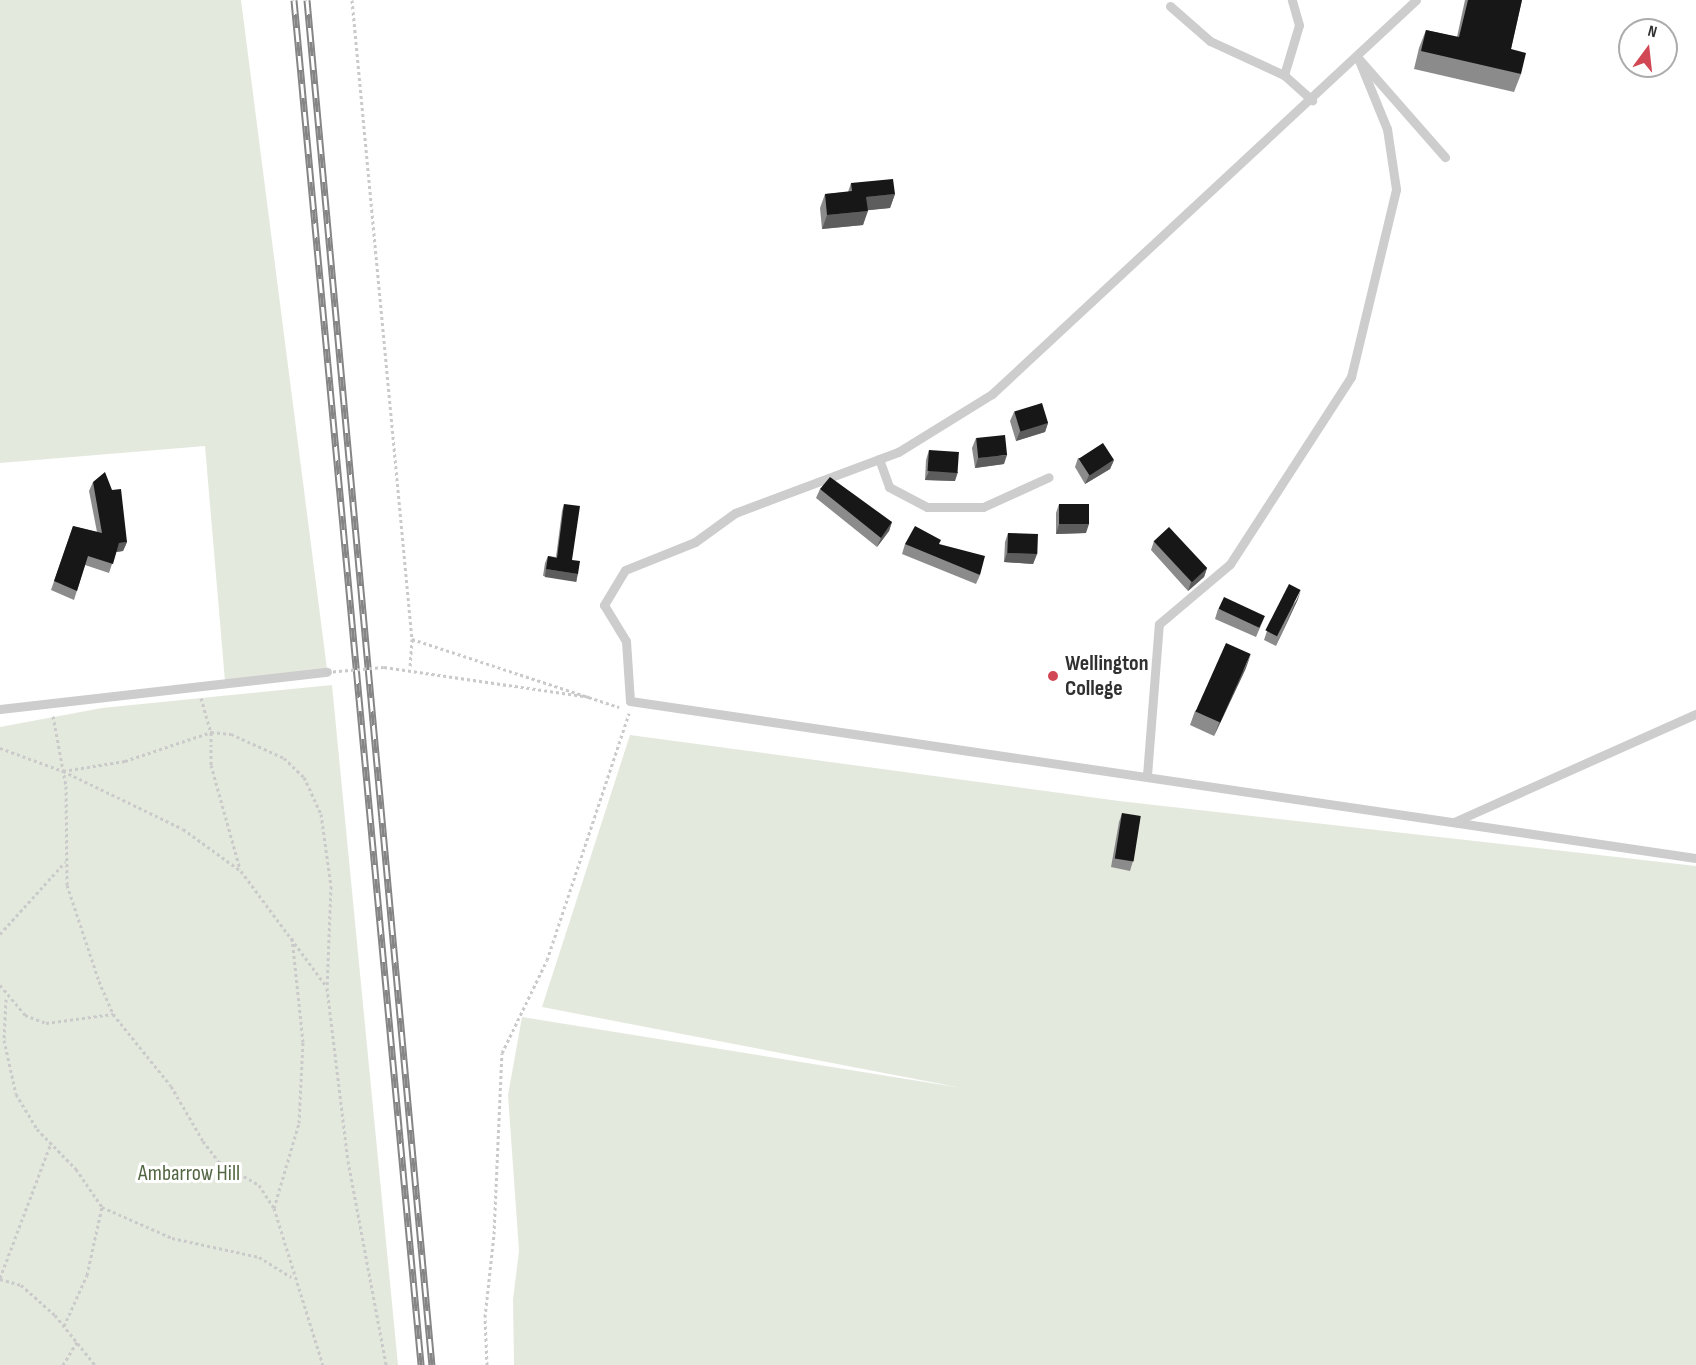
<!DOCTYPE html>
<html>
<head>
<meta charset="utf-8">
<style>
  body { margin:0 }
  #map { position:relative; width:1696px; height:1365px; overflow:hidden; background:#fff; font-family:"Sofia Sans Condensed",sans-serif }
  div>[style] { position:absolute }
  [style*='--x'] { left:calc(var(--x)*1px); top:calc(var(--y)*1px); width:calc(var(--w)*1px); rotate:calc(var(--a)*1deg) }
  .green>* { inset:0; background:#e4e9dd }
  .path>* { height:3px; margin-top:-1.5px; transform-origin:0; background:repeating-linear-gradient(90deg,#cacaca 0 3px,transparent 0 6px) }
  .lane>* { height:9px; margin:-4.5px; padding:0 4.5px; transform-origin:4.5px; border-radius:4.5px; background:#cdcdcd }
  .rail>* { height:7px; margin-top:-3.5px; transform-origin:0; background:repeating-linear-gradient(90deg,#fff 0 14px,#858585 0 28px); box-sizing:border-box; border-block:2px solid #858585 }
  .path-bridge>* { height:3px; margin-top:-1.5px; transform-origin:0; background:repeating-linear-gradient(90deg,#cacaca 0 3px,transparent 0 6px) }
  .wall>* { inset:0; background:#8b8b8b }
  .shaded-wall>* { inset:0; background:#5d5d5d; transform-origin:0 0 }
  .building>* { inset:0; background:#171717; transform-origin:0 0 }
  .dots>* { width:16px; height:16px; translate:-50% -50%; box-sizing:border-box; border:3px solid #fff; border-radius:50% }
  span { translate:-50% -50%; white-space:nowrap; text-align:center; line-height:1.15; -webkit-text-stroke:6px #fff; paint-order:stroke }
  .poi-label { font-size:22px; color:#303030; font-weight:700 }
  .left { translate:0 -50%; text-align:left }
  .park-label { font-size:22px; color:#546743 }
  .north { position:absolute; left:1618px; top:18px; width:60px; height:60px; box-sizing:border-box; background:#fff; border:2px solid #acacac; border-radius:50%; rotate:15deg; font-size:16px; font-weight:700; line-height:24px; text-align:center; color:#303030 }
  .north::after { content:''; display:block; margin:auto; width:21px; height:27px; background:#d14854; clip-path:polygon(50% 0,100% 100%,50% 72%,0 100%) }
</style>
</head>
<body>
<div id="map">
  <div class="green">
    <i style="clip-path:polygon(0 0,241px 0,327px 669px,225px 681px,205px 446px,0 463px)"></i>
    <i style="clip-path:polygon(332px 685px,398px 1365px,0 1365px,0 727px,102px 708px)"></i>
    <i style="clip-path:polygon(630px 735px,1119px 801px,1696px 866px,1696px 1365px,514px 1365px,513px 1299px,519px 1251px,508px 1095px,522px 1017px,962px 1088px,542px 1007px)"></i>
  </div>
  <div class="path">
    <i style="--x:352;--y:0;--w:642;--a:84.64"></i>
    <i style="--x:412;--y:639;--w:29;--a:94"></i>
    <i style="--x:412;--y:639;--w:218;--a:18.2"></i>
    <i style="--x:384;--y:667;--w:208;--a:8.3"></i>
    <i style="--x:201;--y:698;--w:35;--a:74"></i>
    <i style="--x:211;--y:732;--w:33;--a:90"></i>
    <i style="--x:211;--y:765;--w:108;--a:74.4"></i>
    <i style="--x:53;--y:716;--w:71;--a:79.5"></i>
    <i style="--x:66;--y:786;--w:99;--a:89.4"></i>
    <i style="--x:67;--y:885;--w:101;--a:71.6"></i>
    <i style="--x:99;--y:981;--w:36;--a:67"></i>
    <i style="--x:113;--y:1014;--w:92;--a:51.1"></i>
    <i style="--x:171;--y:1086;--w:64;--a:59.8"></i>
    <i style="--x:203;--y:1141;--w:25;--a:53"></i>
    <i style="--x:218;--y:1161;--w:48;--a:30.3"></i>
    <i style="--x:259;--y:1185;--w:27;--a:57"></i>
    <i style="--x:274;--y:1208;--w:164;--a:72.7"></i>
    <i style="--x:0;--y:748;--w:67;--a:20.1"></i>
    <i style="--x:63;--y:771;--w:133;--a:25.8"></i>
    <i style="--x:183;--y:829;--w:72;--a:35.9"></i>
    <i style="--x:241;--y:871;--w:143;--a:53.5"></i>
    <i style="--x:63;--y:771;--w:63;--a:-9.2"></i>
    <i style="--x:125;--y:761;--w:91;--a:-18.6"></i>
    <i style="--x:211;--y:732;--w:20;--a:6"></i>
    <i style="--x:231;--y:734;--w:58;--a:24.4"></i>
    <i style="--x:284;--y:758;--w:28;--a:44"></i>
    <i style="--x:304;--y:777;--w:41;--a:65.3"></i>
    <i style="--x:321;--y:814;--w:73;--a:82.1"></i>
    <i style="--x:331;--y:886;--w:102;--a:92.2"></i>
    <i style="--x:327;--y:988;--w:174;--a:83.1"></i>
    <i style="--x:348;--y:1161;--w:208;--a:79.4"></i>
    <i style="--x:0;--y:934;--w:97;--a:-47.9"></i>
    <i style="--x:0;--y:985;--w:39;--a:50"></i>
    <i style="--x:25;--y:1015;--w:22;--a:21"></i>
    <i style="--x:46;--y:1023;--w:68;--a:-7.7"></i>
    <i style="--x:6;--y:999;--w:41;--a:92.8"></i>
    <i style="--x:4;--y:1040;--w:55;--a:77.5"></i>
    <i style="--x:16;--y:1094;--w:41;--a:59"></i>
    <i style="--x:37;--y:1129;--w:56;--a:45.7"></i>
    <i style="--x:76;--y:1169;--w:46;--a:55.6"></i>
    <i style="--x:102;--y:1207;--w:77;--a:23.9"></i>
    <i style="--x:172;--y:1238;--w:89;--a:12.3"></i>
    <i style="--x:259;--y:1257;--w:38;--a:32"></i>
    <i style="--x:274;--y:1208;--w:89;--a:-73.6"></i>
    <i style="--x:299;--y:1123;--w:81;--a:-87.2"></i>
    <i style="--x:303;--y:1042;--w:105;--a:-96"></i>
    <i style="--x:0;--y:1278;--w:144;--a:-69.3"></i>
    <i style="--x:0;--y:1279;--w:22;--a:16"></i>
    <i style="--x:21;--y:1285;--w:45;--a:41.4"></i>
    <i style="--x:55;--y:1315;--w:64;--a:51.3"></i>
    <i style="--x:64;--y:1326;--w:56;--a:-65.7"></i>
    <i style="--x:87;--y:1275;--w:70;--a:-77.6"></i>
    <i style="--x:63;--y:1365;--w:27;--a:-59"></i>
    <i style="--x:487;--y:1365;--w:48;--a:-92.4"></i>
    <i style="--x:485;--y:1317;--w:83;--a:-83.8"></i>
    <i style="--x:494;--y:1234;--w:181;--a:-87.5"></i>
    <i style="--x:502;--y:1053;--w:103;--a:-64.2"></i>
    <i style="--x:547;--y:960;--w:260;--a:-71.6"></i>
  </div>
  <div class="lane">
    <i style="--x:1416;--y:0;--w:579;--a:137.1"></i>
    <i style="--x:992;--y:394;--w:110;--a:148.3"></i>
    <i style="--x:898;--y:452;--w:174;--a:159.5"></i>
    <i style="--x:735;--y:513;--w:49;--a:144.1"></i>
    <i style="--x:695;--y:542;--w:75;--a:158.2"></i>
    <i style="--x:625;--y:570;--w:41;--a:121"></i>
    <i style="--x:604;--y:605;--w:42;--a:58.6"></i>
    <i style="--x:626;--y:641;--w:60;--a:86.2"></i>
    <i style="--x:630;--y:701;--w:1077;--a:8.38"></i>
    <i style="--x:1170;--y:6;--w:53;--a:41.2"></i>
    <i style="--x:1210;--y:41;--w:81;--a:24.7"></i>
    <i style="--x:1284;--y:75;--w:38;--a:42"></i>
    <i style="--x:1284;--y:75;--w:52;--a:-73.3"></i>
    <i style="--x:1299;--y:25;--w:26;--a:-106"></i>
    <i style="--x:879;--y:459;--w:30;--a:70"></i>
    <i style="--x:889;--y:487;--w:43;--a:27.8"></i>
    <i style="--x:927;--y:507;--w:56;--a:0"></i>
    <i style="--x:983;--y:507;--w:72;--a:-24.4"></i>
    <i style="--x:0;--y:709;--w:329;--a:-6.5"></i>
    <i style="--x:1147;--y:775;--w:151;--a:-85.5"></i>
    <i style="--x:1159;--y:624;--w:93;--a:-40.2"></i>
    <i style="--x:1230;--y:564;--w:223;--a:-57.1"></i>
    <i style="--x:1351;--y:377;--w:193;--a:-76.5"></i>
    <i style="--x:1396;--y:189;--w:61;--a:-98.5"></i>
    <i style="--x:1387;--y:129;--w:77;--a:-112.2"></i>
    <i style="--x:1358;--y:58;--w:132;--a:48.7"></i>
    <i style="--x:1454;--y:822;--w:265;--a:-24.1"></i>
  </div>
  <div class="rail">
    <i style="--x:294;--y:0;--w:1371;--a:84.68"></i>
    <i style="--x:307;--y:0;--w:1371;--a:84.77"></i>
  </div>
  <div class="path-bridge">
    <i style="--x:327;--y:672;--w:57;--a:-5"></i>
  </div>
  <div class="wall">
    <i style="clip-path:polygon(1465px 0,1522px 0,1511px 49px,1521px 74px,1514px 92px,1414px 69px,1419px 48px,1426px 30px,1457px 37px)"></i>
    <i style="clip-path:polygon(851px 183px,895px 194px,890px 208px,867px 210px,863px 225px,822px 229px,820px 208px,825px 194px,848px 192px)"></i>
    <i style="clip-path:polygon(1014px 412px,1048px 423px,1045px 432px,1016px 441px,1010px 421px)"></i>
    <i style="clip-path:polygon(976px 438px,1004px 464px,975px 468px,972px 448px)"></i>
    <i style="clip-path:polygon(929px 450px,955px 481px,925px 480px,926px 460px)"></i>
    <i style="clip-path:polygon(1078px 458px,1114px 460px,1110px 469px,1085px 484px,1075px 467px)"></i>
    <i style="clip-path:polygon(93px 482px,127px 542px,123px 551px,116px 552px,109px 573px,85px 565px,74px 600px,51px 590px,73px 526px,97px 532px,89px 491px)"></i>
    <i style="clip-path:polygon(820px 489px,892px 522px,889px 531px,877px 547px,816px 498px)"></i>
    <i style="clip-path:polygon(564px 504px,572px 560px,578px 574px,576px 581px,543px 576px,545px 563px,548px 556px,556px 557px,562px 511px)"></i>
    <i style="clip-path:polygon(1059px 504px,1086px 533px,1056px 534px,1056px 513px)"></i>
    <i style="clip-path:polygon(1008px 533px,1037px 554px,1033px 564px,1004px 562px,1005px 542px)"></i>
    <i style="clip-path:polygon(1154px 541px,1207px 568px,1204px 577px,1188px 591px,1151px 550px)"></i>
    <i style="clip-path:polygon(905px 544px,939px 545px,980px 575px,976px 584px,902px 554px)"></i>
    <i style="clip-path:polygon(1298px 599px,1276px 646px,1264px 640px,1267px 631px)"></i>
    <i style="clip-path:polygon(1218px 609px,1265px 616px,1256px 637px,1215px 619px)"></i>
    <i style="clip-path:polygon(1246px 668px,1214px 736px,1190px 725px,1195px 711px)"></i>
    <i style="clip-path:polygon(1122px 813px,1133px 861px,1130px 871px,1111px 867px,1119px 822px)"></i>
  </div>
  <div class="shaded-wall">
    <i style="clip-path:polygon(895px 194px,890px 208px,861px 211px,866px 197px)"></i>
    <i style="clip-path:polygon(868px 211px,863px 225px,822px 229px,827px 215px)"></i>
    <i style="clip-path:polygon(1048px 423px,1045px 432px,1016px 441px,1020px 431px)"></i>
    <i style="clip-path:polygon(1007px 455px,1004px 464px,975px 468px,978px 458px)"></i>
    <i style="clip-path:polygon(1114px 460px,1110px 469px,1085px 484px,1089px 475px)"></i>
    <i style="clip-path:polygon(929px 471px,958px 472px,955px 481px,925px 480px)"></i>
    <i style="clip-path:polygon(892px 522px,889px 531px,877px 547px,881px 538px)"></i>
    <i style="clip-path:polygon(1059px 524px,1089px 524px,1086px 533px,1056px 534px)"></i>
    <i style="clip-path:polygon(127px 542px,123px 551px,116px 552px,119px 543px)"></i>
    <i style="clip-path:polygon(1007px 553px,1037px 554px,1033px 564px,1004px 562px)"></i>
    <i style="clip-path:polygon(1207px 568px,1204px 577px,1188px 591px,1191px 582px)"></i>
    <i style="left:546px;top:569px;width:32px;height:8px;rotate:9deg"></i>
    <i style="clip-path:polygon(1301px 590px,1298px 599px,1276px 646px,1280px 637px)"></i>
    <i style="clip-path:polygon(1251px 654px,1246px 668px,1214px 736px,1219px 723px)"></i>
  </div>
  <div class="building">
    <i style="clip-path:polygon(1468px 0,1522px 0,1511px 49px,1526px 53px,1521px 74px,1421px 51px,1426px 30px,1459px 37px)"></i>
    <i style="clip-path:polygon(893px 179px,895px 194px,866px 197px,868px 211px,827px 215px,825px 194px,852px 191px,851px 183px)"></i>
    <i style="left:1042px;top:403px;width:21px;height:29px;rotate:73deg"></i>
    <i style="left:1005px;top:435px;width:20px;height:29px;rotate:84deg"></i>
    <i style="left:1103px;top:443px;width:20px;height:29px;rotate:57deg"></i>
    <i style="left:929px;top:450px;width:30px;height:21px;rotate:4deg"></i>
    <i style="clip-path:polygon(105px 472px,112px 490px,121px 489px,127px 542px,119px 543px,113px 564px,88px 556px,77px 591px,54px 581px,73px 526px,102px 533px,93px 482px)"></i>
    <i style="clip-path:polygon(830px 477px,892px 522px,881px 538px,820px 489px)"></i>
    <i style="clip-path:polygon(564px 504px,580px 506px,572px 560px,580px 561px,578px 574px,546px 569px,548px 556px,557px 558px)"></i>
    <i style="left:1059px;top:504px;width:30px;height:20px"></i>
    <i style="clip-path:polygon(915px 526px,941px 540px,939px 544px,985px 556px,980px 575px,905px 544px)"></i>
    <i style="left:1169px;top:527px;width:56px;height:21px;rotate:47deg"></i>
    <i style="left:1008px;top:533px;width:30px;height:20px;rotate:2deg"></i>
    <i style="left:1289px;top:584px;width:13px;height:52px;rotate:27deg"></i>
    <i style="left:1224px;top:597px;width:45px;height:13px;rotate:25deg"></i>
    <i style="left:1226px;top:643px;width:27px;height:75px;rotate:24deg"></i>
    <i style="left:1122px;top:813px;width:19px;height:46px;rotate:9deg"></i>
  </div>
  <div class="dots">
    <i style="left:1053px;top:676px;background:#d14854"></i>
  </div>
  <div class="poi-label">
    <span class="left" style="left:1065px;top:676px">Wellington<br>College</span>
  </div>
  <div class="park-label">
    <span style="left:189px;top:1174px">Ambarrow Hill</span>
  </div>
  <div class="north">N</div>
</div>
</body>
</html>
